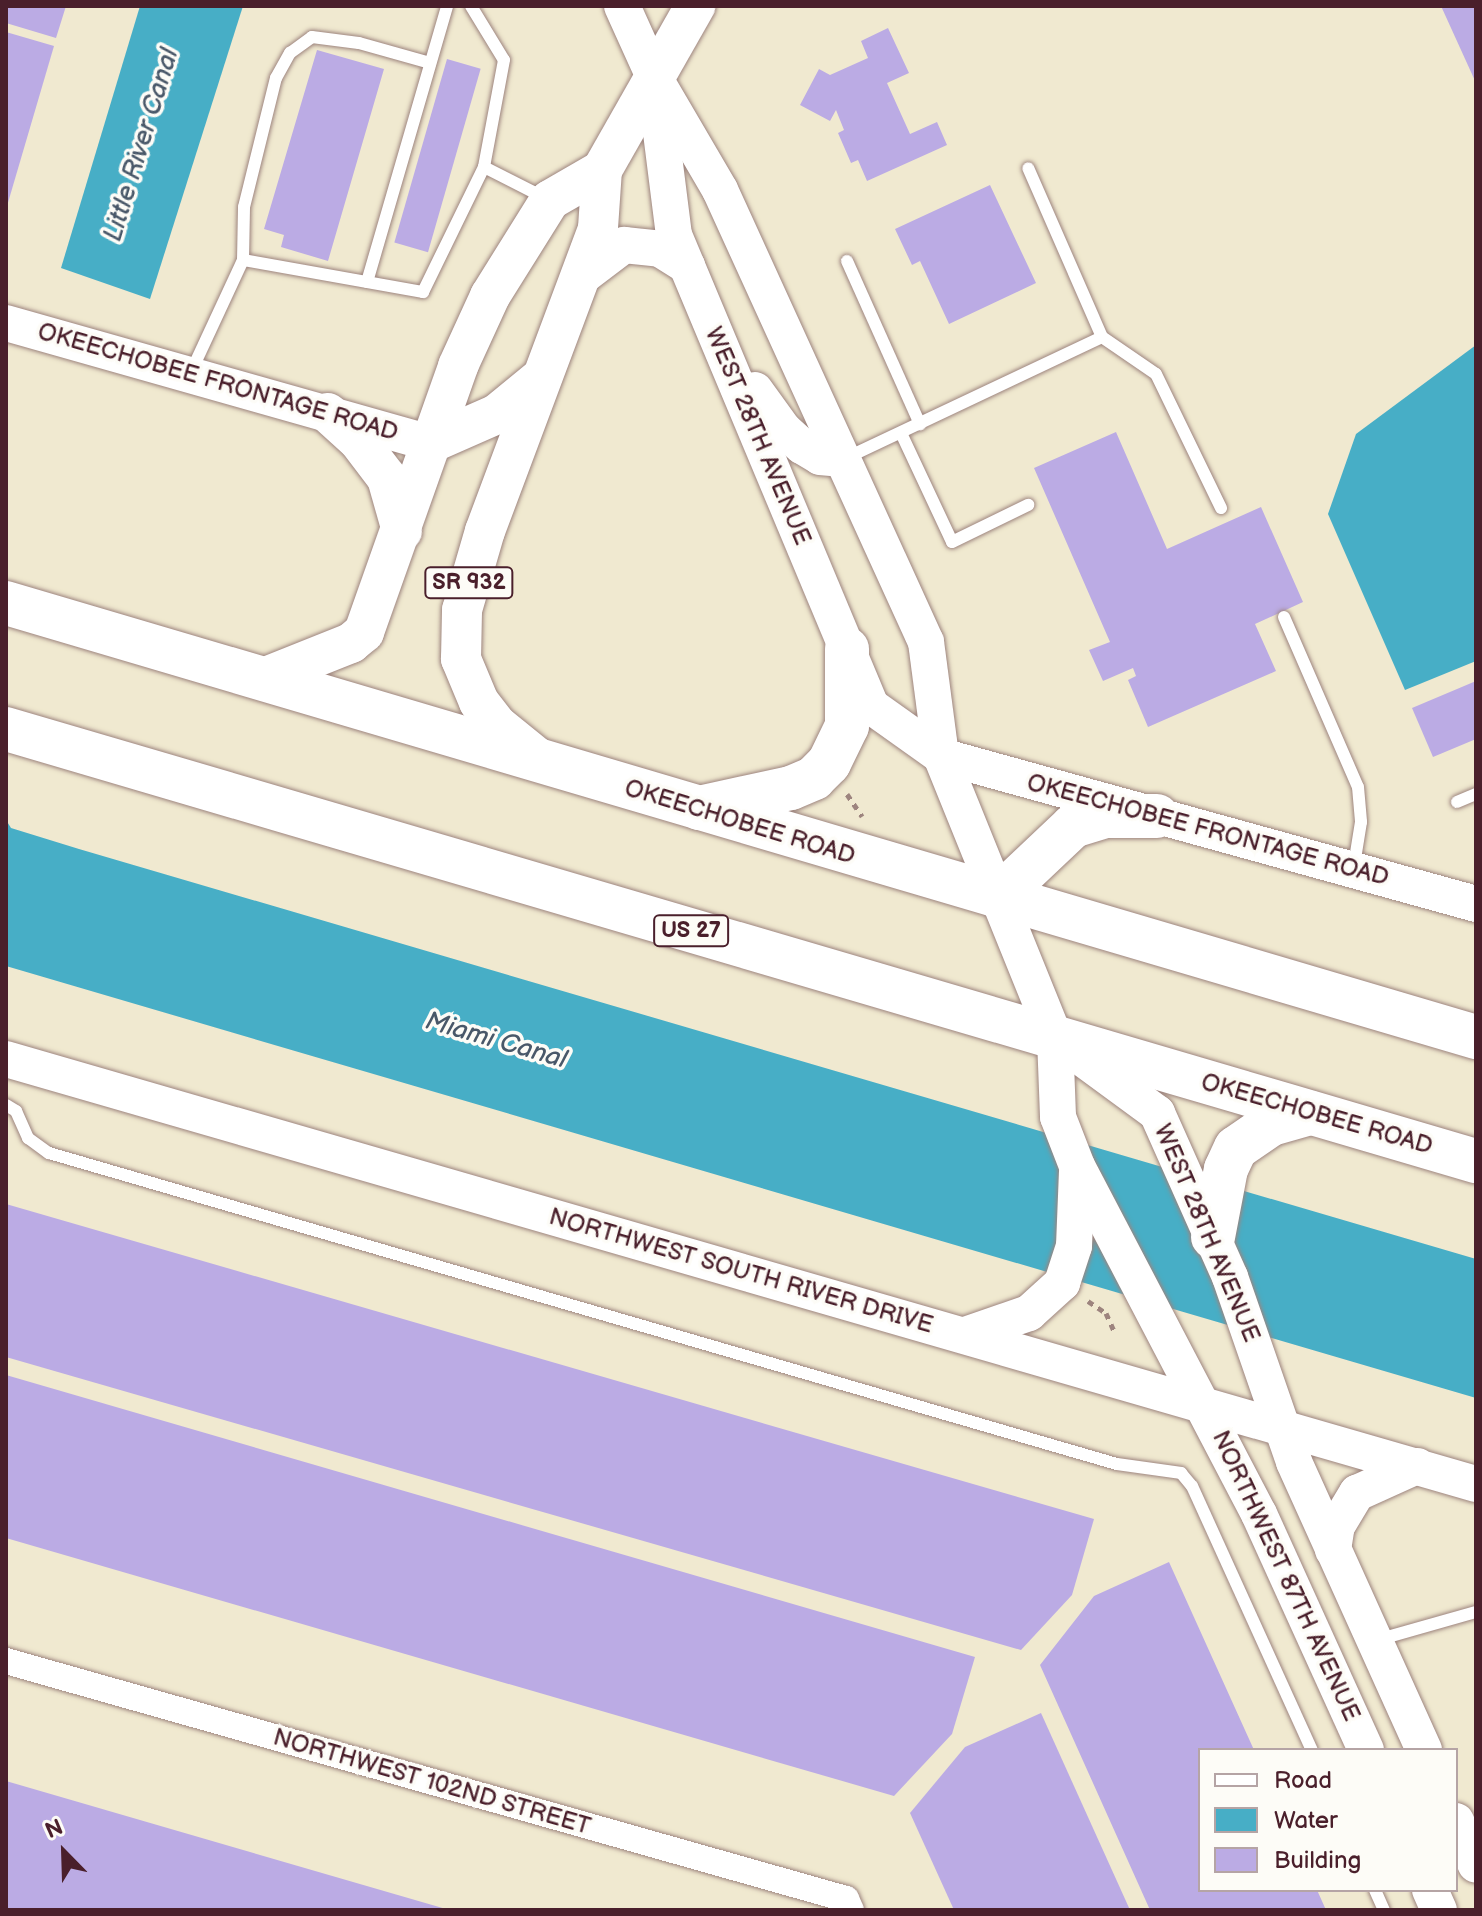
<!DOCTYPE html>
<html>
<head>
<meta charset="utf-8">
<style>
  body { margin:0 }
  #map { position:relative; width:1482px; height:1916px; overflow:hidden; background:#f0e9d0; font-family:"Balsamiq Sans",sans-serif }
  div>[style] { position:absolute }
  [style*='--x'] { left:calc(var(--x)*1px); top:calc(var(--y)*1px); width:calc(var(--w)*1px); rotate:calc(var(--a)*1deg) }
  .water>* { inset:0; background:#47aec6 }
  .building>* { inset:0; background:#bbabe4; transform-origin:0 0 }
  .path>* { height:5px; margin-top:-2.5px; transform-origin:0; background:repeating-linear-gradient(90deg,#9d847e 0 6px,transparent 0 12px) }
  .roads { filter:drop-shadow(0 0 2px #9d847e) drop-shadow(0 0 2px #9d847e) }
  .lane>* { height:12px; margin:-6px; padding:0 6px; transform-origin:6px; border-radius:6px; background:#fff }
  .street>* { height:26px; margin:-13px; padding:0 13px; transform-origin:13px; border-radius:13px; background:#fff }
  .secondary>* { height:36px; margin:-18px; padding:0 18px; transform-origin:18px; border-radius:18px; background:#fff }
  .primary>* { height:40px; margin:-20px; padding:0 20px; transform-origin:20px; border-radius:20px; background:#fff }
  .highway>* { height:44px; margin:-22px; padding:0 22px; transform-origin:22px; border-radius:22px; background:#fff }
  span { translate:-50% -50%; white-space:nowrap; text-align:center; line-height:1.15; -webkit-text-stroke:7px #fdfcf7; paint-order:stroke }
  .shield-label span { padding:2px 6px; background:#fdfcf7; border:2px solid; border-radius:6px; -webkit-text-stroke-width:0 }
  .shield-label { font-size:22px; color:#4a1f2b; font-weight:700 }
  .street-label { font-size:24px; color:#4a1f2b }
  .water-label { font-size:26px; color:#495869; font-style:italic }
  .frame { position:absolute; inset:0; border:8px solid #4a1f2b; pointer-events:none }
  .legend { position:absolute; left:1198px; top:1748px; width:260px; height:144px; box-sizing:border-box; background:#fdfcf7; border:2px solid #b5a4a5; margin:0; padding:10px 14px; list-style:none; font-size:24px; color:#4a1f2b }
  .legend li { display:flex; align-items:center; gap:16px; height:40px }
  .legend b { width:40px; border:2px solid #b5a4a5 }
  .north { position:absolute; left:24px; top:1812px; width:80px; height:80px; -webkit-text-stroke:6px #fdfcf7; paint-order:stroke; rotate:337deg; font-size:22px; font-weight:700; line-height:32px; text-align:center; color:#4a1f2b }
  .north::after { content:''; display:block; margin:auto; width:28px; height:36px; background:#4a1f2b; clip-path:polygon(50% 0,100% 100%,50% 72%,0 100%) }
</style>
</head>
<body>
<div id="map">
  <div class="water">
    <i style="clip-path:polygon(140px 6px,243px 6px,150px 299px,61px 268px)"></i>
    <i style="clip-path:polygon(1476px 345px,1476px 661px,1405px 690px,1328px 514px,1356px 434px)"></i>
    <i style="clip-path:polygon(6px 820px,11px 828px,79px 849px,1476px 1259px,1476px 1398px,6px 966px)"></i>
  </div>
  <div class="building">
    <i style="clip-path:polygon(6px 6px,66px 6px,56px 38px,6px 23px)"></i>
    <i style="clip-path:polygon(1441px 6px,1476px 6px,1476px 83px)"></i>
    <i style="clip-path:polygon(888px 28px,909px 73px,887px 83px,910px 134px,937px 122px,947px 145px,867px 181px,858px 160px,851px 163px,838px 133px,844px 130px,836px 110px,830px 121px,800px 105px,819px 69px,830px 75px,868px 58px,861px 41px)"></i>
    <i style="clip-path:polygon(6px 32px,54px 46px,7px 206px,6px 205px)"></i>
    <i style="clip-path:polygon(317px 50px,384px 69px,328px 261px,281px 247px,284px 235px,264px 229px)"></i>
    <i style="left:447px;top:59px;width:35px;height:191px;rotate:16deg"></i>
    <i style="clip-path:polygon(990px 185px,1036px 283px,949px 324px,920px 261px,912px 265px,895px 229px)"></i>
    <i style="clip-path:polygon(1116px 432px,1167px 549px,1261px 507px,1303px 602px,1255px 624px,1276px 671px,1148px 727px,1128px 680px,1136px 676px,1133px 668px,1103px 681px,1089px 650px,1110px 642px,1034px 468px)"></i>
    <i style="clip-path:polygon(1476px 681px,1476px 739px,1433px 757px,1412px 708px)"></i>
    <i style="clip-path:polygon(6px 1204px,1094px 1519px,1072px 1595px,1021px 1650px,6px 1357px)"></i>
    <i style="clip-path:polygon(6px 1375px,975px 1657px,952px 1734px,894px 1796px,6px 1538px)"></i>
    <i style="clip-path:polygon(1169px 1562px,1254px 1750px,1200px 1750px,1200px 1890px,1317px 1890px,1326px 1910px,1150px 1910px,1040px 1665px,1094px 1596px)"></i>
    <i style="clip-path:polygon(1041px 1713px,1130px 1910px,954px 1910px,910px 1813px,965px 1747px)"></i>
    <i style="clip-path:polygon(6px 1781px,446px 1909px,446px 1910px,6px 1910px)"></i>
  </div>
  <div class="path">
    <i style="--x:847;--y:794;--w:27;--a:56"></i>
    <i style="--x:1088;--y:1301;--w:22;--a:34"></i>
    <i style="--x:1106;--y:1313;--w:22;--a:66"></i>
  </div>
  <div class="roads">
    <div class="lane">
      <i style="--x:471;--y:6;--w:63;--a:58.6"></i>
      <i style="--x:504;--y:60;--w:109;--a:100.6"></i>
      <i style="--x:243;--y:260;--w:53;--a:-88.9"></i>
      <i style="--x:244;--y:207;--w:133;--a:-76.1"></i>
      <i style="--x:276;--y:78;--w:29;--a:-61"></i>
      <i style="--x:290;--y:53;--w:27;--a:-36"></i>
      <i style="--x:312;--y:37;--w:47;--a:7.3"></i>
      <i style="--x:359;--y:43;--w:74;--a:15.7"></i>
      <i style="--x:847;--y:261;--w:179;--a:65.9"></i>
      <i style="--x:367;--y:282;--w:287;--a:-73.8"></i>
      <i style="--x:1102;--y:337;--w:65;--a:34.4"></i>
      <i style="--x:1156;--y:374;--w:149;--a:64.1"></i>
      <i style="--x:191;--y:372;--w:123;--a:-65.1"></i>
      <i style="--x:243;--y:260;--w:183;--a:10.1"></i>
      <i style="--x:423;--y:292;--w:139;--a:-64"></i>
      <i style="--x:484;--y:167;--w:71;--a:26.9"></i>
      <i style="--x:901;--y:433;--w:120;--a:64.9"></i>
      <i style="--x:952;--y:542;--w:85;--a:-26"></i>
      <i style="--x:846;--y:458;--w:283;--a:-25.3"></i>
      <i style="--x:1102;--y:337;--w:184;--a:-113.6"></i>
      <i style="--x:1284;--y:617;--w:185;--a:66.5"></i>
      <i style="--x:1358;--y:787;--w:35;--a:85"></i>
      <i style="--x:1361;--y:822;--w:44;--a:99.2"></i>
      <i style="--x:1457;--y:802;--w:21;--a:-23"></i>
      <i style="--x:6;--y:1105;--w:12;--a:31"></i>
      <i style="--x:16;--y:1111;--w:30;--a:66"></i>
      <i style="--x:28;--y:1138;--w:26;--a:36"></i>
      <i style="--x:49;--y:1153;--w:1112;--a:16.24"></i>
      <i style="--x:1117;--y:1464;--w:65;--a:8"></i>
      <i style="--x:1181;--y:1473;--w:17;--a:50"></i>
      <i style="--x:1192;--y:1486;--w:290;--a:65.6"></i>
      <i style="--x:1377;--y:1640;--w:103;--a:-15.8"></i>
      <i style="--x:1375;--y:1890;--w:22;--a:66"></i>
    </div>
    <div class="street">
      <i style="--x:6;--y:1661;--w:873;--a:15.82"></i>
      <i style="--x:846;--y:1899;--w:12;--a:66"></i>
    </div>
    <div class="secondary">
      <i style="--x:622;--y:6;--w:78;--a:65.7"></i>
      <i style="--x:654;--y:77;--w:131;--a:59.7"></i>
      <i style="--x:720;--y:190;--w:497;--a:65.5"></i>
      <i style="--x:926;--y:642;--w:115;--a:82.5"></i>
      <i style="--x:941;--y:756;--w:304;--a:68"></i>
      <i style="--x:1055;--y:1038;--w:79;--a:87.8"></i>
      <i style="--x:1058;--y:1117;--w:53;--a:68.8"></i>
      <i style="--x:1077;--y:1166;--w:393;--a:62.4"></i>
      <i style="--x:1259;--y:1514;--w:259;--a:65.6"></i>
      <i style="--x:656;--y:93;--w:143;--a:82.8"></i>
      <i style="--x:674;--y:235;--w:511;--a:67.3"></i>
      <i style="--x:871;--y:706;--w:86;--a:35.5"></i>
      <i style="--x:941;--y:756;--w:555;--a:15.46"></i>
      <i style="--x:578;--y:280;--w:58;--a:-37.3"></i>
      <i style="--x:624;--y:245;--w:36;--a:6"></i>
      <i style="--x:660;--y:249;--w:32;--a:32"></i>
      <i style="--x:6;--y:323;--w:442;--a:15.8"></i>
      <i style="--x:755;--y:390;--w:49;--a:54.1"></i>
      <i style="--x:784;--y:430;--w:24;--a:42"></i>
      <i style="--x:802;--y:446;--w:21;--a:31"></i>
      <i style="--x:820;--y:457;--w:23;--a:5"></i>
      <i style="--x:1067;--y:1047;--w:112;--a:36.3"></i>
      <i style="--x:1157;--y:1113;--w:180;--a:66"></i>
      <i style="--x:1230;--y:1277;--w:196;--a:70.9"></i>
      <i style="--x:1294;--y:1462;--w:316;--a:65.7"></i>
      <i style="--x:6;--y:1059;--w:1530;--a:16.13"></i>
      <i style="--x:965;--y:1335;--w:68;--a:-19"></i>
      <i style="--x:1029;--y:1313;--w:45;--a:-42.3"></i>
      <i style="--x:1062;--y:1283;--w:39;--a:-72"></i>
      <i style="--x:1074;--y:1246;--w:74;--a:-87.7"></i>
      <i style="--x:1333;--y:1550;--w:24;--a:-81"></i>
      <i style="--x:1337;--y:1526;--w:39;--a:-59"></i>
      <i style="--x:1357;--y:1493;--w:66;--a:-24.2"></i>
      <i style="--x:1456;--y:1821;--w:48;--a:65.6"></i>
      <i style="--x:1430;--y:1890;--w:22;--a:66"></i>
    </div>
    <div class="primary">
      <i style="--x:328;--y:413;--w:40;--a:42"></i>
      <i style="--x:358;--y:440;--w:48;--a:52.7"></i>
      <i style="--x:387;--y:478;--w:55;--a:74.2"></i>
      <i style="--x:431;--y:443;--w:72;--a:-23.7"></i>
      <i style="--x:497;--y:414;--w:58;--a:-39.4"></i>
      <i style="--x:263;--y:678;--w:95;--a:-21.7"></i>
      <i style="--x:351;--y:643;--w:17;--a:-40"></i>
      <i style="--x:364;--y:632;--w:282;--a:-70.5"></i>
      <i style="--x:458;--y:366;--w:77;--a:-65.4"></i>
      <i style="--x:490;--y:296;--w:113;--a:-58"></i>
      <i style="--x:550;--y:200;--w:60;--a:-30"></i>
      <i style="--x:539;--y:759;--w:54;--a:-141"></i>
      <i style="--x:497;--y:725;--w:29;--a:-128"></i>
      <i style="--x:479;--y:702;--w:47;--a:-112.7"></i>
      <i style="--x:461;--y:659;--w:49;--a:-88.8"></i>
      <i style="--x:462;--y:610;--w:82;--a:-73.8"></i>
      <i style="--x:485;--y:531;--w:323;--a:-69.5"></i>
      <i style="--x:598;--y:228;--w:58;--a:-86.1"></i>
      <i style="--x:602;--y:170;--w:189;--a:-60.4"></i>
    </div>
    <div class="highway">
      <i style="--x:6;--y:603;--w:1533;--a:16.45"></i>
      <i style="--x:6;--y:729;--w:1532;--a:16.38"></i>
      <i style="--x:699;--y:808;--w:94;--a:-12.3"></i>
      <i style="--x:791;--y:788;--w:25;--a:-23"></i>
      <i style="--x:814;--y:778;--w:21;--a:-45"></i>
      <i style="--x:829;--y:763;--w:41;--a:-64.1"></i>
      <i style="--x:847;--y:726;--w:77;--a:-90"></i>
      <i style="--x:998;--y:897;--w:103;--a:-43.4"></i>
      <i style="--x:1073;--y:826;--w:34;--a:-17"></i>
      <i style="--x:1106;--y:816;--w:51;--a:0"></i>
      <i style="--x:1213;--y:1237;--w:69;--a:-79.2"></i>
      <i style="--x:1226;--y:1169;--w:23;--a:-65"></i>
      <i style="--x:1236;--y:1148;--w:42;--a:-34.4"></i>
      <i style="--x:1271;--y:1124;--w:41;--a:-15.8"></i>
    </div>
  </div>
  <div class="shield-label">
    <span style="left:469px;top:583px">SR 932</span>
    <span style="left:691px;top:931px">US 27</span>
  </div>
  <div class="street-label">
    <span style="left:218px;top:382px;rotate:16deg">OKEECHOBEE FRONTAGE ROAD</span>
    <span style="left:758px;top:436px;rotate:67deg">WEST 28TH AVENUE</span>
    <span style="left:740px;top:822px;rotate:17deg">OKEECHOBEE ROAD</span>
    <span style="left:1208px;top:830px;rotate:15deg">OKEECHOBEE FRONTAGE ROAD</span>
    <span style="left:1317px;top:1114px;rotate:16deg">OKEECHOBEE ROAD</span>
    <span style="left:1207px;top:1233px;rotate:67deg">WEST 28TH AVENUE</span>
    <span style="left:741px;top:1271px;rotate:16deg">NORTHWEST SOUTH RIVER DRIVE</span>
    <span style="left:1286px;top:1576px;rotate:65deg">NORTHWEST 87TH AVENUE</span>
    <span style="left:432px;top:1782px;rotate:16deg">NORTHWEST 102ND STREET</span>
  </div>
  <div class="water-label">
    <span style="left:142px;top:145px;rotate:-73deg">Little River Canal</span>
    <span style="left:496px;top:1041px;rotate:16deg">Miami Canal</span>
  </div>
  <div class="frame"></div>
  <ul class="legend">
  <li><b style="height:10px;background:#fff"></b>Road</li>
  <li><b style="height:22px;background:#47aec6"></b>Water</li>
  <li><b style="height:22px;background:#bbabe4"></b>Building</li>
  </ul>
  <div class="north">N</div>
</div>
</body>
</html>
